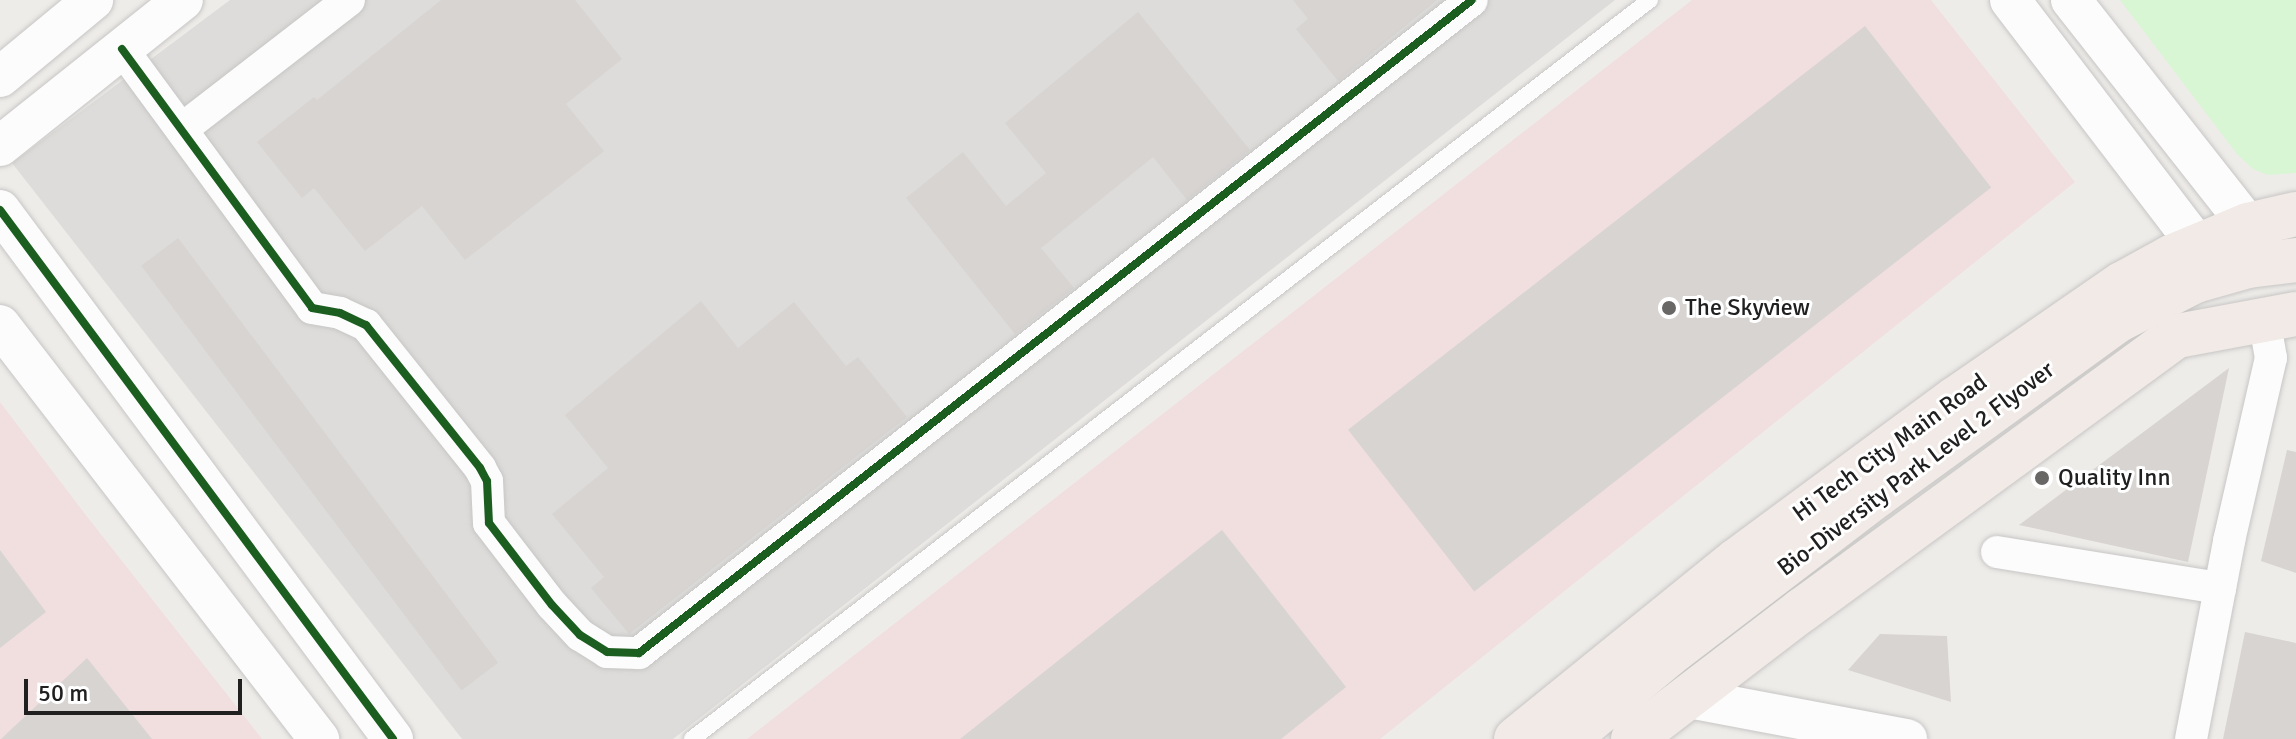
<!DOCTYPE html>
<html>
<head>
<meta charset="utf-8">
<style>
  body { margin:0 }
  #map { position:relative; width:2296px; height:739px; overflow:hidden; background:#eeece9; font-family:Signika,sans-serif }
  div>[style] { position:absolute }
  [style*='--x'] { left:calc(var(--x)*1px); top:calc(var(--y)*1px); width:calc(var(--w)*1px); rotate:calc(var(--a)*1deg) }
  .residential>* { inset:0; background:#dddcda }
  .commercial>* { inset:0; background:#f1dfe0 }
  .park>* { inset:0; background:#d8f5d4 }
  .building>* { inset:0; background:#d7d4d2; transform-origin:0 0 }
  .roads { filter:drop-shadow(0 0 2px #c7c6c5) drop-shadow(0 0 2px #c7c6c5) }
  .service>* { height:16px; margin:-8px; padding:0 8px; transform-origin:8px; border-radius:8px; background:#fcfcfc }
  .minor>* { height:32px; margin:-16px; padding:0 16px; transform-origin:16px; border-radius:16px; background:#fcfcfc }
  .tertiary>* { height:40px; margin:-20px; padding:0 20px; transform-origin:20px; border-radius:20px; background:#fcfcfc }
  .primary>* { height:44px; margin:-22px; padding:0 22px; transform-origin:22px; border-radius:22px; background:#f1eae6 }
  .cycleway>* { height:8px; margin:-4px; padding:0 4px; transform-origin:4px; border-radius:4px; background:#1b5e20 }
  .dots>* { width:22px; height:22px; translate:-50% -50%; box-sizing:border-box; border:4px solid #fff; border-radius:50% }
  span { translate:-50% -50%; white-space:nowrap; text-align:center; line-height:1.15; -webkit-text-stroke:6px #fff; paint-order:stroke }
  .poi-label { font-size:24px; color:#202020 }
  .left { translate:0 -50%; text-align:left }
  .street-label { font-size:24px; color:#202020 }
  .scale { position:absolute; left:24px; top:679px; width:218px; height:36px; box-sizing:border-box; border:4px solid #202020; border-top:0; padding-left:10px; font-size:24px; line-height:28px; white-space:nowrap; color:#202020; -webkit-text-stroke:6px #fff; paint-order:stroke }
</style>
</head>
<body>
<div id="map">
  <div class="residential">
    <i style="clip-path:polygon(230px 0,1615px 0,673px 739px,462px 739px,12px 163px)"></i>
  </div>
  <div class="commercial">
    <i style="clip-path:polygon(1692px 0,1931px 0,2075px 182px,1380px 739px,747px 739px)"></i>
    <i style="clip-path:polygon(0 402px,85px 514px,262px 739px,0 739px)"></i>
  </div>
  <div class="park">
    <i style="clip-path:polygon(2120px 0,2296px 0,2296px 173px,2268px 175px,2253px 169px,2237px 154px)"></i>
  </div>
  <div class="building">
    <i style="clip-path:polygon(441px 0,575px 0,622px 59px,566px 104px,604px 151px,465px 260px,422px 206px,365px 251px,314px 188px,302px 198px,257px 142px,314px 97px,317px 100px)"></i>
    <i style="clip-path:polygon(1293px 0,1437px 0,1338px 81px,1296px 29px,1308px 19px)"></i>
    <i style="clip-path:polygon(1138px 12px,1250px 150px,1187px 200px,1153px 157px,1041px 248px,1074px 288px,1015px 334px,906px 198px,963px 152px,1006px 206px,1046px 173px,1005px 123px)"></i>
    <i style="left:1865px;top:26px;width:205px;height:656px;rotate:52deg"></i>
    <i style="left:178px;top:238px;width:532px;height:46px;rotate:53deg"></i>
    <i style="clip-path:polygon(701px 301px,738px 348px,794px 302px,846px 366px,858px 357px,907px 417px,629px 634px,591px 588px,604px 577px,552px 514px,608px 468px,565px 415px)"></i>
    <i style="clip-path:polygon(2229px 368px,2188px 562px,2019px 525px)"></i>
    <i style="clip-path:polygon(2287px 450px,2296px 452px,2296px 573px,2261px 561px)"></i>
    <i style="clip-path:polygon(1222px 530px,1346px 687px,1281px 739px,960px 739px)"></i>
    <i style="clip-path:polygon(0 550px,46px 612px,0 648px)"></i>
    <i style="clip-path:polygon(2245px 632px,2296px 643px,2296px 739px,2223px 739px)"></i>
    <i style="clip-path:polygon(1880px 634px,1947px 636px,1951px 702px,1848px 670px)"></i>
    <i style="clip-path:polygon(87px 658px,152px 739px,1px 739px)"></i>
  </div>
  <div class="roads">
    <div class="service">
      <i style="--x:692;--y:739;--w:1210;--a:-37.65"></i>
    </div>
    <div class="minor">
      <i style="--x:122;--y:49;--w:321;--a:53.7"></i>
      <i style="--x:312;--y:308;--w:28;--a:10"></i>
      <i style="--x:340;--y:313;--w:29;--a:25"></i>
      <i style="--x:366;--y:325;--w:183;--a:51.4"></i>
      <i style="--x:480;--y:468;--w:15;--a:62"></i>
      <i style="--x:487;--y:481;--w:42;--a:87.3"></i>
      <i style="--x:489;--y:523;--w:103;--a:52.5"></i>
      <i style="--x:552;--y:605;--w:41;--a:47"></i>
      <i style="--x:580;--y:635;--w:32;--a:32"></i>
      <i style="--x:607;--y:652;--w:32;--a:2"></i>
      <i style="--x:639;--y:653;--w:1058;--a:-38.09"></i>
      <i style="--x:182;--y:129;--w:211;--a:-37.7"></i>
      <i style="--x:1997;--y:552;--w:226;--a:9.2"></i>
      <i style="--x:2191;--y:739;--w:202;--a:-79.1"></i>
      <i style="--x:2229;--y:541;--w:188;--a:-77.1"></i>
      <i style="--x:2271;--y:358;--w:40;--a:-100"></i>
    </div>
    <div class="tertiary">
      <i style="--x:2010;--y:0;--w:311;--a:52.6"></i>
      <i style="--x:2071;--y:0;--w:286;--a:51.8"></i>
      <i style="--x:0;--y:77;--w:121;--a:-39.6"></i>
      <i style="--x:0;--y:146;--w:234;--a:-38.6"></i>
      <i style="--x:0;--y:210;--w:659;--a:53.39"></i>
      <i style="--x:0;--y:325;--w:523;--a:52.38"></i>
      <i style="--x:1689;--y:698;--w:222;--a:10.7"></i>
    </div>
    <div class="primary">
      <i style="--x:1516;--y:739;--w:283;--a:-39"></i>
      <i style="--x:1736;--y:561;--w:272;--a:-36.5"></i>
      <i style="--x:1955;--y:399;--w:203;--a:-34.6"></i>
      <i style="--x:2122;--y:284;--w:56;--a:-28.9"></i>
      <i style="--x:2171;--y:257;--w:83;--a:-22.6"></i>
      <i style="--x:2248;--y:225;--w:49;--a:-12.9"></i>
      <i style="--x:1567;--y:739;--w:131;--a:-39.7"></i>
      <i style="--x:1668;--y:655;--w:262;--a:-37.4"></i>
      <i style="--x:1876;--y:496;--w:298;--a:-36"></i>
      <i style="--x:2117;--y:321;--w:88;--a:-27.1"></i>
      <i style="--x:2195;--y:281;--w:55;--a:-15.8"></i>
      <i style="--x:2248;--y:266;--w:48;--a:-7.1"></i>
      <i style="--x:1633;--y:739;--w:213;--a:-37.4"></i>
      <i style="--x:1802;--y:610;--w:464;--a:-36.2"></i>
      <i style="--x:2177;--y:336;--w:121;--a:-10.5"></i>
    </div>
  </div>
  <div class="cycleway">
    <i style="--x:122;--y:49;--w:321;--a:53.7"></i>
    <i style="--x:312;--y:308;--w:28;--a:10"></i>
    <i style="--x:340;--y:313;--w:29;--a:25"></i>
    <i style="--x:366;--y:325;--w:183;--a:51.4"></i>
    <i style="--x:480;--y:468;--w:15;--a:62"></i>
    <i style="--x:487;--y:481;--w:42;--a:87.3"></i>
    <i style="--x:489;--y:523;--w:103;--a:52.5"></i>
    <i style="--x:552;--y:605;--w:41;--a:47"></i>
    <i style="--x:580;--y:635;--w:32;--a:32"></i>
    <i style="--x:607;--y:652;--w:32;--a:2"></i>
    <i style="--x:639;--y:653;--w:1058;--a:-38.09"></i>
    <i style="--x:0;--y:210;--w:659;--a:53.39"></i>
  </div>
  <div class="dots">
    <i style="left:1669px;top:308px;background:#686766"></i>
    <i style="left:2042px;top:478px;background:#686766"></i>
  </div>
  <div class="poi-label">
    <span class="left" style="left:1685px;top:308px">The Skyview</span>
    <span class="left" style="left:2058px;top:478px">Quality Inn</span>
  </div>
  <div class="street-label">
    <span style="left:1890px;top:448px;rotate:-36deg">Hi Tech City Main Road</span>
    <span style="left:1916px;top:469px;rotate:-37deg">Bio-Diversity Park Level 2 Flyover</span>
  </div>
  <div class="scale">50 m</div>
</div>
</body>
</html>
